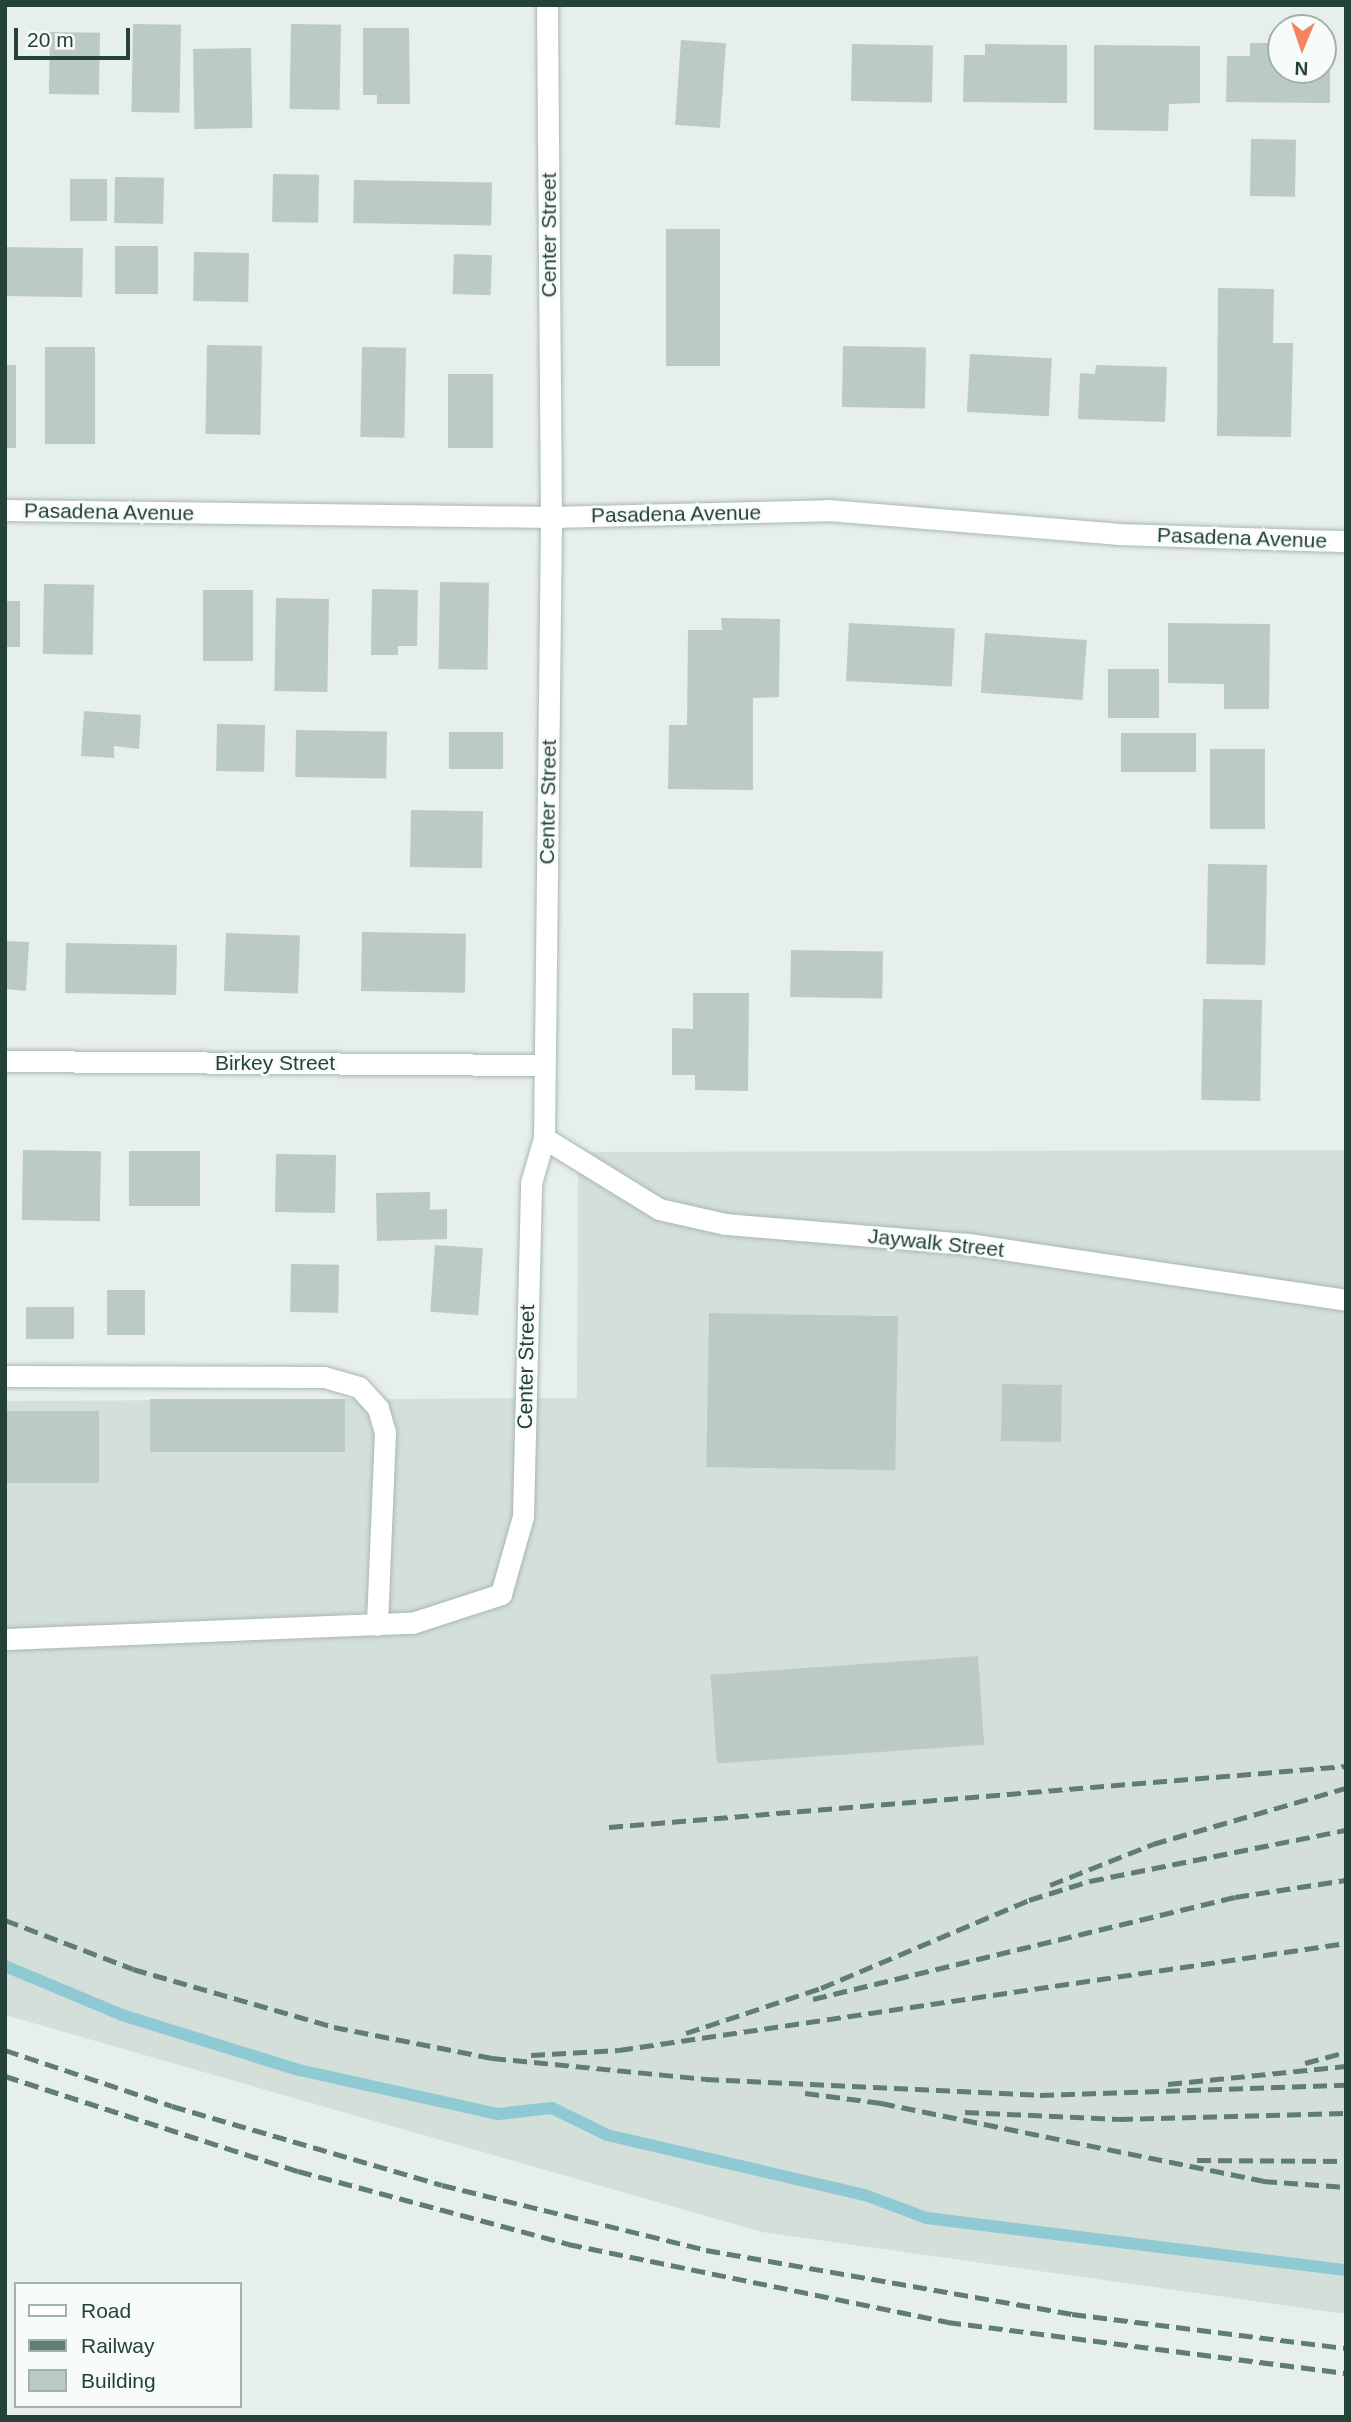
<!DOCTYPE html>
<html>
<head>
<meta charset="utf-8">
<style>
  body { margin:0 }
  #map { position:relative; width:1351px; height:2422px; overflow:hidden; background:#e6efeb; font-family:Arial,sans-serif }
  div>[style] { position:absolute }
  [style*='--x'] { left:calc(var(--x)*1px); top:calc(var(--y)*1px); width:calc(var(--w)*1px); rotate:calc(var(--a)*1deg) }
  .built>* { inset:0; background:#d4dfda }
  .stream>* { height:12px; margin:-6px; padding:0 6px; transform-origin:6px; border-radius:6px; background:#8ec9d4 }
  .building>* { inset:0; background:#bbcac4; transform-origin:0 0 }
  .roads { filter:drop-shadow(0 0 2px #a8b8b2) drop-shadow(0 0 2px #a8b8b2) }
  .lane>* { height:21px; margin:-10.5px; padding:0 10.5px; transform-origin:10.5px; border-radius:10.5px; background:#fff }
  .street>* { height:21px; margin:-10.5px; padding:0 10.5px; transform-origin:10.5px; border-radius:10.5px; background:#fff }
  .rail>* { height:5px; margin-top:-2.5px; transform-origin:0; background:repeating-linear-gradient(90deg,#5f7d75 0 14px,transparent 0 21px) }
  span { translate:-50% -50%; white-space:nowrap; text-align:center; line-height:1.15; -webkit-text-stroke:5px #f7fbf9; paint-order:stroke }
  .street-label { font-size:21px; color:#24423a }
  .frame { position:absolute; inset:0; border:7px solid #24423a; pointer-events:none }
  .legend { position:absolute; left:14px; top:2282px; width:228px; height:126px; box-sizing:border-box; background:#f7fbf9; border:2px solid #a3b1ad; margin:0; padding:9px 12px; list-style:none; font-size:21px; color:#24423a }
  .legend li { display:flex; align-items:center; gap:14px; height:35px }
  .legend b { width:35px; border:2px solid #a3b1ad }
  .north { position:absolute; left:1267px; top:14px; width:70px; height:70px; box-sizing:border-box; background:#f7fbf9; border:2px solid #a3b1ad; border-radius:50%; rotate:182deg; font-size:19px; font-weight:700; line-height:28px; text-align:center; color:#24423a }
  .north::after { content:''; display:block; margin:auto; width:24px; height:32px; background:#f4845f; clip-path:polygon(50% 0,100% 100%,50% 72%,0 100%) }
  .scale { position:absolute; left:14px; top:28px; width:116px; height:32px; box-sizing:border-box; border:4px solid #24423a; border-top:0; padding-left:9px; font-size:21px; line-height:24px; white-space:nowrap; color:#24423a; -webkit-text-stroke:5px #f7fbf9; paint-order:stroke }
</style>
</head>
<body>
<div id="map">
  <div class="built">
    <i style="clip-path:polygon(1346px 1150px,1346px 2314px,762px 2232px,5px 2015px,5px 1401px,577px 1398px,578px 1152px)"></i>
  </div>
  <div class="stream">
    <i style="--x:5;--y:1966;--w:127;--a:22.7"></i>
    <i style="--x:122;--y:2015;--w:185;--a:17.3"></i>
    <i style="--x:299;--y:2070;--w:204;--a:12.5"></i>
    <i style="--x:498;--y:2114;--w:54;--a:-6.3"></i>
    <i style="--x:552;--y:2108;--w:61;--a:26.1"></i>
    <i style="--x:607;--y:2135;--w:265;--a:13.1"></i>
    <i style="--x:865;--y:2195;--w:66;--a:20.4"></i>
    <i style="--x:927;--y:2218;--w:422;--a:7.1"></i>
  </div>
  <div class="building">
    <i style="left:133px;top:24px;width:48px;height:88px;rotate:1deg"></i>
    <i style="left:291px;top:24px;width:50px;height:85px;rotate:1deg"></i>
    <i style="clip-path:polygon(363px 28px,409px 28px,410px 104px,377px 104px,377px 95px,363px 95px)"></i>
    <i style="left:50px;top:32px;width:50px;height:62px;rotate:1deg"></i>
    <i style="left:681px;top:40px;width:45px;height:85px;rotate:4deg"></i>
    <i style="clip-path:polygon(1250px 43px,1281px 43px,1281px 70px,1323px 70px,1323px 43px,1330px 43px,1330px 103px,1226px 102px,1227px 56px,1250px 56px)"></i>
    <i style="left:852px;top:44px;width:81px;height:57px;rotate:1deg"></i>
    <i style="clip-path:polygon(985px 44px,1067px 45px,1067px 103px,963px 102px,964px 55px,985px 55px)"></i>
    <i style="clip-path:polygon(1094px 45px,1200px 46px,1200px 103px,1169px 104px,1168px 131px,1094px 130px)"></i>
    <i style="left:251px;top:48px;width:80px;height:58px;rotate:89deg"></i>
    <i style="left:1251px;top:139px;width:45px;height:57px;rotate:1deg"></i>
    <i style="left:273px;top:174px;width:46px;height:48px;rotate:1deg"></i>
    <i style="left:115px;top:177px;width:49px;height:46px;rotate:1deg"></i>
    <i style="left:70px;top:179px;width:37px;height:42px"></i>
    <i style="left:354px;top:180px;width:138px;height:43px;rotate:1deg"></i>
    <i style="left:666px;top:229px;width:54px;height:137px"></i>
    <i style="left:115px;top:246px;width:43px;height:48px"></i>
    <i style="left:5px;top:247px;width:78px;height:49px;rotate:1deg"></i>
    <i style="left:194px;top:252px;width:55px;height:49px;rotate:1deg"></i>
    <i style="left:454px;top:254px;width:38px;height:40px;rotate:2deg"></i>
    <i style="clip-path:polygon(1218px 288px,1274px 289px,1273px 343px,1293px 343px,1291px 437px,1217px 436px)"></i>
    <i style="left:207px;top:345px;width:55px;height:89px;rotate:1deg"></i>
    <i style="left:843px;top:346px;width:83px;height:61px;rotate:1deg"></i>
    <i style="left:45px;top:347px;width:50px;height:97px"></i>
    <i style="left:362px;top:347px;width:44px;height:90px;rotate:1deg"></i>
    <i style="left:970px;top:354px;width:82px;height:58px;rotate:3deg"></i>
    <i style="left:5px;top:365px;width:11px;height:83px"></i>
    <i style="clip-path:polygon(1096px 365px,1167px 367px,1165px 422px,1078px 419px,1080px 373px,1095px 374px)"></i>
    <i style="left:448px;top:374px;width:45px;height:74px"></i>
    <i style="left:440px;top:582px;width:49px;height:87px;rotate:1deg"></i>
    <i style="left:44px;top:584px;width:50px;height:70px;rotate:1deg"></i>
    <i style="clip-path:polygon(372px 589px,418px 590px,417px 646px,398px 646px,398px 655px,371px 655px)"></i>
    <i style="left:203px;top:590px;width:50px;height:71px"></i>
    <i style="left:276px;top:598px;width:53px;height:93px;rotate:1deg"></i>
    <i style="left:5px;top:601px;width:15px;height:46px"></i>
    <i style="clip-path:polygon(721px 618px,780px 619px,779px 697px,753px 698px,753px 790px,668px 789px,669px 725px,687px 725px,688px 630px,722px 630px)"></i>
    <i style="left:849px;top:623px;width:106px;height:58px;rotate:3deg"></i>
    <i style="clip-path:polygon(1168px 623px,1270px 624px,1269px 709px,1224px 709px,1224px 684px,1168px 683px)"></i>
    <i style="left:985px;top:633px;width:102px;height:60px;rotate:4deg"></i>
    <i style="left:1108px;top:669px;width:51px;height:49px"></i>
    <i style="clip-path:polygon(84px 711px,141px 715px,139px 749px,114px 746px,114px 758px,81px 756px)"></i>
    <i style="left:217px;top:724px;width:48px;height:47px;rotate:1deg"></i>
    <i style="left:296px;top:730px;width:91px;height:47px;rotate:1deg"></i>
    <i style="left:449px;top:732px;width:54px;height:37px"></i>
    <i style="left:1121px;top:733px;width:75px;height:39px"></i>
    <i style="left:1210px;top:749px;width:55px;height:80px"></i>
    <i style="left:411px;top:810px;width:72px;height:57px;rotate:1deg"></i>
    <i style="left:1208px;top:864px;width:59px;height:100px;rotate:1deg"></i>
    <i style="left:362px;top:932px;width:104px;height:59px;rotate:1deg"></i>
    <i style="left:226px;top:933px;width:74px;height:58px;rotate:2deg"></i>
    <i style="clip-path:polygon(5px 941px,29px 942px,26px 991px,5px 989px)"></i>
    <i style="left:66px;top:943px;width:111px;height:50px;rotate:1deg"></i>
    <i style="left:791px;top:950px;width:92px;height:47px;rotate:1deg"></i>
    <i style="clip-path:polygon(693px 993px,749px 993px,748px 1091px,695px 1090px,695px 1075px,672px 1075px,672px 1028px,693px 1029px)"></i>
    <i style="left:1203px;top:999px;width:59px;height:101px;rotate:1deg"></i>
    <i style="left:23px;top:1150px;width:78px;height:70px;rotate:1deg"></i>
    <i style="left:129px;top:1151px;width:71px;height:55px"></i>
    <i style="left:276px;top:1154px;width:60px;height:58px;rotate:1deg"></i>
    <i style="clip-path:polygon(430px 1192px,430px 1210px,447px 1209px,447px 1239px,377px 1241px,376px 1193px)"></i>
    <i style="left:435px;top:1245px;width:48px;height:67px;rotate:4deg"></i>
    <i style="left:291px;top:1264px;width:48px;height:48px;rotate:1deg"></i>
    <i style="left:107px;top:1290px;width:38px;height:45px"></i>
    <i style="left:26px;top:1307px;width:48px;height:32px"></i>
    <i style="left:709px;top:1313px;width:189px;height:154px;rotate:1deg"></i>
    <i style="left:1002px;top:1384px;width:60px;height:57px;rotate:1deg"></i>
    <i style="left:150px;top:1399px;width:195px;height:53px"></i>
    <i style="left:5px;top:1411px;width:94px;height:72px"></i>
    <i style="left:978px;top:1656px;width:89px;height:268px;rotate:86deg"></i>
  </div>
  <div class="roads">
    <div class="lane">
      <i style="--x:5;--y:1376;--w:319;--a:0.2"></i>
      <i style="--x:324;--y:1377;--w:36;--a:16"></i>
      <i style="--x:359;--y:1387;--w:28;--a:48"></i>
      <i style="--x:378;--y:1408;--w:25;--a:74"></i>
      <i style="--x:385;--y:1432;--w:193;--a:92.4"></i>
      <i style="--x:5;--y:1639;--w:407;--a:-2.3"></i>
      <i style="--x:412;--y:1623;--w:94;--a:-18"></i>
    </div>
    <div class="street">
      <i style="--x:5;--y:510;--w:546;--a:0.73"></i>
      <i style="--x:551;--y:517;--w:277;--a:-1.4"></i>
      <i style="--x:828;--y:510;--w:290;--a:4.7"></i>
      <i style="--x:1117;--y:534;--w:229;--a:1.8"></i>
      <i style="--x:5;--y:1061;--w:539;--a:0.43"></i>
      <i style="--x:544;--y:1138;--w:135;--a:31.7"></i>
      <i style="--x:659;--y:1209;--w:68;--a:12.8"></i>
      <i style="--x:725;--y:1224;--w:244;--a:4.7"></i>
      <i style="--x:968;--y:1244;--w:382;--a:8.4"></i>
      <i style="--x:501;--y:1594;--w:81;--a:-74.2"></i>
      <i style="--x:523;--y:1516;--w:333;--a:-88.6"></i>
      <i style="--x:531;--y:1183;--w:47;--a:-73.9"></i>
      <i style="--x:544;--y:1138;--w:621;--a:-89.35"></i>
      <i style="--x:551;--y:517;--w:512;--a:-90.45"></i>
    </div>
  </div>
  <div class="rail">
    <i style="--x:609;--y:1827;--w:740;--a:-4.73"></i>
    <i style="--x:1050;--y:1885;--w:111;--a:-21.7"></i>
    <i style="--x:1153;--y:1844;--w:201;--a:-16.2"></i>
    <i style="--x:5;--y:1920;--w:137;--a:20.9"></i>
    <i style="--x:133;--y:1969;--w:209;--a:16.1"></i>
    <i style="--x:334;--y:2027;--w:161;--a:11.1"></i>
    <i style="--x:492;--y:2058;--w:214;--a:5.6"></i>
    <i style="--x:705;--y:2079;--w:335;--a:2.7"></i>
    <i style="--x:1040;--y:2095;--w:306;--a:-1.9"></i>
    <i style="--x:813;--y:1999;--w:434;--a:-13.6"></i>
    <i style="--x:1235;--y:1897;--w:112;--a:-8.7"></i>
    <i style="--x:686;--y:2033;--w:142;--a:-18.4"></i>
    <i style="--x:821;--y:1988;--w:226;--a:-22.9"></i>
    <i style="--x:1029;--y:1900;--w:64;--a:-17.3"></i>
    <i style="--x:1090;--y:1881;--w:261;--a:-11.3"></i>
    <i style="--x:5;--y:2050;--w:176;--a:18.5"></i>
    <i style="--x:172;--y:2106;--w:281;--a:16.3"></i>
    <i style="--x:442;--y:2185;--w:272;--a:13.8"></i>
    <i style="--x:706;--y:2250;--w:372;--a:9.9"></i>
    <i style="--x:1072;--y:2314;--w:276;--a:7.1"></i>
    <i style="--x:531;--y:2055;--w:88;--a:-3.3"></i>
    <i style="--x:619;--y:2050;--w:735;--a:-8.37"></i>
    <i style="--x:1305;--y:2063;--w:42;--a:-15"></i>
    <i style="--x:5;--y:2076;--w:308;--a:18"></i>
    <i style="--x:298;--y:2171;--w:280;--a:15.1"></i>
    <i style="--x:568;--y:2244;--w:387;--a:11.6"></i>
    <i style="--x:947;--y:2322;--w:402;--a:7.3"></i>
    <i style="--x:1168;--y:2084;--w:179;--a:-5.8"></i>
    <i style="--x:805;--y:2093;--w:77;--a:7.5"></i>
    <i style="--x:881;--y:2103;--w:390;--a:11.5"></i>
    <i style="--x:1263;--y:2181;--w:83;--a:4.1"></i>
    <i style="--x:965;--y:2112;--w:154;--a:2.6"></i>
    <i style="--x:1119;--y:2119;--w:227;--a:-1.5"></i>
    <i style="--x:1197;--y:2160;--w:149;--a:0.4"></i>
  </div>
  <div class="street-label">
    <span style="left:549px;top:235px;rotate:-90deg">Center Street</span>
    <span style="left:109px;top:512px;rotate:1deg">Pasadena Avenue</span>
    <span style="left:676px;top:514px;rotate:-1deg">Pasadena Avenue</span>
    <span style="left:1242px;top:538px;rotate:2deg">Pasadena Avenue</span>
    <span style="left:548px;top:802px;rotate:-89deg">Center Street</span>
    <span style="left:275px;top:1063px">Birkey Street</span>
    <span style="left:936px;top:1243px;rotate:6deg">Jaywalk Street</span>
    <span style="left:526px;top:1367px;rotate:-89deg">Center Street</span>
  </div>
  <div class="frame"></div>
  <ul class="legend">
  <li><b style="height:9px;background:#fff"></b>Road</li>
  <li><b style="height:9px;background:#5f7d75"></b>Railway</li>
  <li><b style="height:19px;background:#bbcac4"></b>Building</li>
  </ul>
  <div class="north">N</div>
  <div class="scale">20 m</div>
</div>
</body>
</html>
